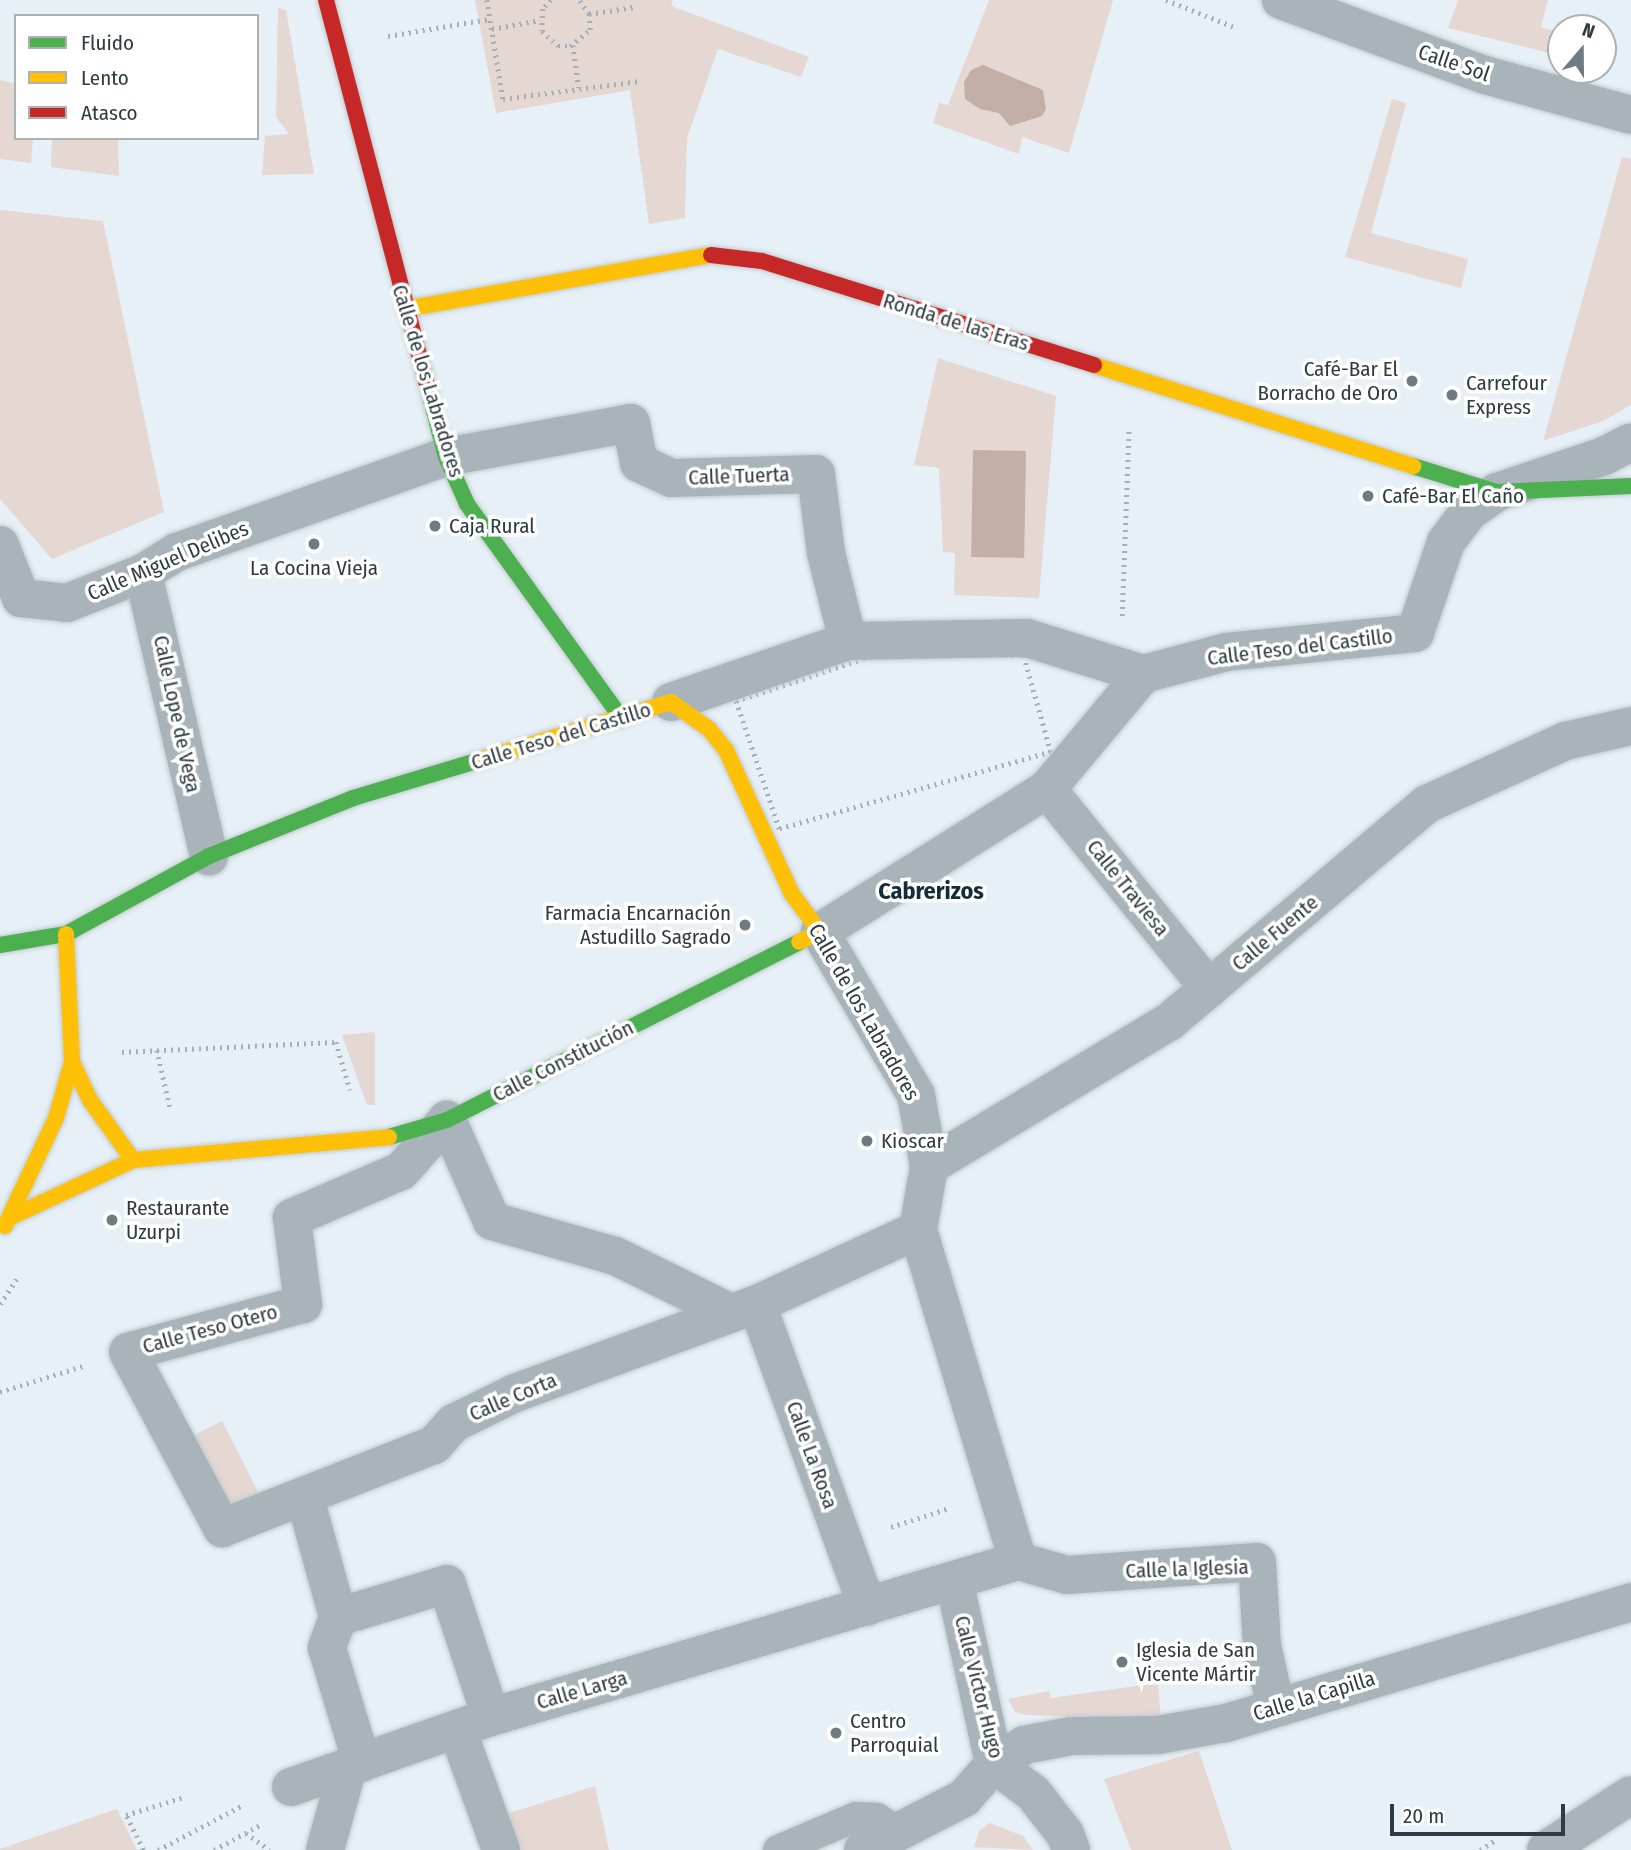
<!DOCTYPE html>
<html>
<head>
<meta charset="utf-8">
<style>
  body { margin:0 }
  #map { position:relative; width:1631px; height:1850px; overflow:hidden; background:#e6f0f6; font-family:"Fira Sans Condensed",sans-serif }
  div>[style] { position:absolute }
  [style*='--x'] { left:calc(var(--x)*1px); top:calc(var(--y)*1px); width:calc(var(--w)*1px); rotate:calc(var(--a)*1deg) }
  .green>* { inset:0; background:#e5d7d1; transform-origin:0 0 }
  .water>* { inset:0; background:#c3afa5; transform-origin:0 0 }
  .path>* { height:4.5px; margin-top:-2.25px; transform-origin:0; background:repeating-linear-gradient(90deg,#a5afb5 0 2px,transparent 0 7px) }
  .roads { filter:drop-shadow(0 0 2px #c3cbd0) drop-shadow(0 0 2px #c3cbd0) }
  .lane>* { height:30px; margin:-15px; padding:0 15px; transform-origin:15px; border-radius:15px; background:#a9b4ba }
  .street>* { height:38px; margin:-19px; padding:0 19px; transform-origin:19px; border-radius:19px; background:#a9b4ba }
  .fast>* { height:16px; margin:-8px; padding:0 8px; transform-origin:8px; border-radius:8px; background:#4caf50 }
  .slow>* { height:16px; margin:-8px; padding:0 8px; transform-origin:8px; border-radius:8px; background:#ffc107 }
  .jam>* { height:16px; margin:-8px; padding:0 8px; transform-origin:8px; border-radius:8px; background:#c62828 }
  .dots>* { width:19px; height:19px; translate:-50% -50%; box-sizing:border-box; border:4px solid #fff; border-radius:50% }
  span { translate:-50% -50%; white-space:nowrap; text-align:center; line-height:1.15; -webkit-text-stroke:7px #fff; paint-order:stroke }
  .street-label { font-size:21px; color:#2f3b42 }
  .poi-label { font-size:21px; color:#2f3b42 }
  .right { translate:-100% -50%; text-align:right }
  .left { translate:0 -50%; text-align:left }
  .quarter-label { font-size:24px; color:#132d3b; font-weight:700 }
  .legend { position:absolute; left:14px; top:14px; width:245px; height:126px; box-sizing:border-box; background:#fff; border:2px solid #acb1b3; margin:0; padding:9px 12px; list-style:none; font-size:21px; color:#2f3b42 }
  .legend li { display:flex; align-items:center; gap:14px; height:35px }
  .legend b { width:35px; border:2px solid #acb1b3 }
  .north { position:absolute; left:1547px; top:14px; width:70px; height:70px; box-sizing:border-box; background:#fff; border:2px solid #acb1b3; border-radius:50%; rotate:20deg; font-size:19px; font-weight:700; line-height:28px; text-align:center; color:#2f3b42 }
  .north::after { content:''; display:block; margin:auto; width:24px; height:32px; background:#6f7a81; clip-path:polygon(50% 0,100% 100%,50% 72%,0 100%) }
  .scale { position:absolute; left:1390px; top:1804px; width:175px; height:32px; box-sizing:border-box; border:4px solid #2f3b42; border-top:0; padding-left:9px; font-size:21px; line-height:24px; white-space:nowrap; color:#2f3b42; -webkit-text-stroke:5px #fff; paint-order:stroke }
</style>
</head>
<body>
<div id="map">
  <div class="green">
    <i style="clip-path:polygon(475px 0,673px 0,671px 6px,809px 57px,801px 77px,718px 49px,687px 138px,685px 218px,649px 224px,630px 90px,496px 113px)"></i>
    <i style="clip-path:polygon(989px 0,1113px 0,1069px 153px,1022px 137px,1019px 154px,933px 123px,939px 103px,948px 105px)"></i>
    <i style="clip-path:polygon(1458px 0,1548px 0,1541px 27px,1561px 33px,1561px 56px,1448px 28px)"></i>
    <i style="clip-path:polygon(278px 8px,286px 10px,314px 174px,262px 175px,265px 136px,289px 134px,276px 117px)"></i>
    <i style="clip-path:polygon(0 80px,16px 84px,16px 138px,33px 138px,31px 163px,0 159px)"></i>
    <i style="clip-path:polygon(1392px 99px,1406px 103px,1371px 233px,1468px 259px,1461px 288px,1345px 257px)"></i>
    <i style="clip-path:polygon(52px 138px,118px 138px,119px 176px,51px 167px)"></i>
    <i style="clip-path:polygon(1622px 157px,1631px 159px,1631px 405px,1603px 421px,1543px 441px)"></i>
    <i style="clip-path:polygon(0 210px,103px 221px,164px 512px,52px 559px,0 499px)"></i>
    <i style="clip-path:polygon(938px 358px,1056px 396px,1039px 598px,954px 595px,955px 553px,943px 552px,939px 468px,914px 465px)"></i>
    <i style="clip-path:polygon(375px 1032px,375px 1105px,367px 1105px,342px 1035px)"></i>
    <i style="left:222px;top:1421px;width:82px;height:38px;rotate:63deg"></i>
    <i style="clip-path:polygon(1158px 1683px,1161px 1719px,1025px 1715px,1015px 1712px,1008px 1699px,1049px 1691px,1051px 1698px)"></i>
    <i style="clip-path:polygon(1199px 1751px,1232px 1850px,1131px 1850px,1104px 1779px)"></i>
    <i style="clip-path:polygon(595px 1786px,609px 1850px,516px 1850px,503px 1815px)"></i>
    <i style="clip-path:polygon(117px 1809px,137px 1850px,0 1850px,0 1849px)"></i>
    <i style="clip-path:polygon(990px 1823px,1023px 1836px,1033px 1850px,974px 1847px,979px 1831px)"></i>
  </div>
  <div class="water">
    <i style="clip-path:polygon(983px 65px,1043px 90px,1046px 109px,1042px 116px,1010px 126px,999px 113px,980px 109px,965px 99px,964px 82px,971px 70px)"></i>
    <i style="left:973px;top:450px;width:53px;height:107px;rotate:1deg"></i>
  </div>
  <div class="path">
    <i style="--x:487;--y:0;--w:100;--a:80.8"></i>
    <i style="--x:503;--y:99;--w:137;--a:-7.5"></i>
    <i style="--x:551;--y:0;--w:12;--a:132"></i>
    <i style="--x:543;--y:9;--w:22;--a:93"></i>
    <i style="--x:542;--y:31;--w:22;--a:43"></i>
    <i style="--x:558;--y:46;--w:12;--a:0"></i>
    <i style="--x:570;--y:46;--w:26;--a:-39"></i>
    <i style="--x:590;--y:30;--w:16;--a:-94"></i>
    <i style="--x:589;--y:14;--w:17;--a:-126"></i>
    <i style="--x:1166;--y:0;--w:76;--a:21.5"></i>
    <i style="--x:589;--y:14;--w:45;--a:-9"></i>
    <i style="--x:492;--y:29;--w:49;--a:-10.6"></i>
    <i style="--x:388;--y:36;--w:103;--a:-9.5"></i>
    <i style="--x:573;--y:45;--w:43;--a:82.1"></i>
    <i style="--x:1122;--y:616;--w:187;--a:-87.9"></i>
    <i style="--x:871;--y:656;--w:153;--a:0"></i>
    <i style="--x:1024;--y:656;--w:100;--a:74.3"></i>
    <i style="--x:1051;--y:752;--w:283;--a:164.2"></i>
    <i style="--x:779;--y:829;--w:135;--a:-108.6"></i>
    <i style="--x:736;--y:701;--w:142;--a:-18.4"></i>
    <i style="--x:157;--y:1050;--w:58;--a:77.2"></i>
    <i style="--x:122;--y:1052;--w:214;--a:-2.7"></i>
    <i style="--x:336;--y:1042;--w:50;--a:73.7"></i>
    <i style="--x:0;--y:1304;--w:34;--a:-56"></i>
    <i style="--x:0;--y:1392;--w:87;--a:-17.4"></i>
    <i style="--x:891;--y:1527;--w:61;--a:-18.1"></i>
    <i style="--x:246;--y:1833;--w:29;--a:36"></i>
    <i style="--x:143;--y:1850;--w:39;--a:-116"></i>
    <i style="--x:126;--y:1815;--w:58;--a:-17.2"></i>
    <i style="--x:158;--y:1850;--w:98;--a:-27.9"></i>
    <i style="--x:214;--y:1850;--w:52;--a:-28.5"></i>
    <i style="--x:1480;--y:1850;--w:20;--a:-33"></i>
  </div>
  <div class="roads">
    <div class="lane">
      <i style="--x:778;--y:1850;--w:85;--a:-22.9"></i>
      <i style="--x:856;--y:1817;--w:21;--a:3"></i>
      <i style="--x:877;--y:1818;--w:27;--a:34"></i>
    </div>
    <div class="street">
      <i style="--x:1281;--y:0;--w:217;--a:20.2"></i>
      <i style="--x:1485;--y:75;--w:151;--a:15.3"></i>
      <i style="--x:0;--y:545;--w:57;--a:68.4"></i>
      <i style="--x:21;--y:598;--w:46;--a:6.2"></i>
      <i style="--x:67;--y:603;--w:82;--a:-21.5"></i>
      <i style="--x:143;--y:573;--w:40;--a:-32"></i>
      <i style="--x:177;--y:552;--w:285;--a:-19.5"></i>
      <i style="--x:446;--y:457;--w:188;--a:-10.4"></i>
      <i style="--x:631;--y:423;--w:41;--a:78.7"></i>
      <i style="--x:639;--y:463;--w:35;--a:25"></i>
      <i style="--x:671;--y:478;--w:145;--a:-1.6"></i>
      <i style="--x:816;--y:474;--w:80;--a:82.8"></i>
      <i style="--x:826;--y:553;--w:91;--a:76"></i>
      <i style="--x:143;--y:573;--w:291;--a:76.9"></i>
      <i style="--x:671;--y:702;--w:187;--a:-19"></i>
      <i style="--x:848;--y:641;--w:179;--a:-1"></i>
      <i style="--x:1027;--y:638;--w:121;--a:17.2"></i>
      <i style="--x:1143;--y:674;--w:86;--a:-14.8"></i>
      <i style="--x:1226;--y:652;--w:190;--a:-5.7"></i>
      <i style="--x:1415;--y:633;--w:96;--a:-71.2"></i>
      <i style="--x:1446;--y:542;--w:38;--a:-53"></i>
      <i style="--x:1469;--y:512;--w:34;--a:-36"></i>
      <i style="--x:1497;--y:492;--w:113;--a:-18.6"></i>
      <i style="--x:1604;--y:456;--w:30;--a:-27"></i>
      <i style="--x:1047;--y:789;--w:257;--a:50.9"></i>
      <i style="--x:929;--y:1166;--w:280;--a:-31"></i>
      <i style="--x:1169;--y:1022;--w:338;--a:-40.2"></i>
      <i style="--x:1427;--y:804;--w:152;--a:-24.5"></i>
      <i style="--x:1565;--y:741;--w:68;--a:-12.8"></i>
      <i style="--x:757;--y:1304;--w:322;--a:70"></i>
      <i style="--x:731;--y:1313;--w:129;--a:-153.8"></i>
      <i style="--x:615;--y:1256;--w:128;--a:-164.1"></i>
      <i style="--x:492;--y:1221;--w:111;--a:-114"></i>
      <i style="--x:447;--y:1120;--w:69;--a:132"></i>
      <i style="--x:401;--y:1171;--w:119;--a:156.7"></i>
      <i style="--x:292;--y:1218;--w:87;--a:82.7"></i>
      <i style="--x:303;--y:1304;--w:181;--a:164.7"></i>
      <i style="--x:128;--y:1352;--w:200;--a:61.9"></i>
      <i style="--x:222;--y:1528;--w:228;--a:-21.4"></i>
      <i style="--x:434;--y:1445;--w:30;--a:-48"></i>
      <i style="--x:454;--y:1423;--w:68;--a:-26.2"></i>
      <i style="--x:515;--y:1393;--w:258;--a:-20.2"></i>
      <i style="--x:757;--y:1304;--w:177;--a:-24.7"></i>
      <i style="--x:305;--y:1498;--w:123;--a:74.5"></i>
      <i style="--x:338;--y:1617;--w:114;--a:-16.8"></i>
      <i style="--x:447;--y:1584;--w:140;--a:71.7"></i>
      <i style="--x:1018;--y:1561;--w:346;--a:-106.8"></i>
      <i style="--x:918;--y:1230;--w:65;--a:-80.2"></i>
      <i style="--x:929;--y:1166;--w:72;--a:-100.4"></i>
      <i style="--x:916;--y:1095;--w:189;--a:-120.5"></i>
      <i style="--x:820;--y:932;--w:268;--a:-32.2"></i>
      <i style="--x:1047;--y:789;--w:150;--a:-50.1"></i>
      <i style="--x:1018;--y:1561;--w:51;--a:15.9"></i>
      <i style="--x:1067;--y:1575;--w:190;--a:-3.9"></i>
      <i style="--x:1257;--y:1562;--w:84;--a:86.6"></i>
      <i style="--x:1262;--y:1646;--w:63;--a:77.1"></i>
      <i style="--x:954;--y:1580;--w:188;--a:77.7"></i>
      <i style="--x:994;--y:1764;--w:49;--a:36.6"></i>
      <i style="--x:1033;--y:1793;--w:52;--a:52"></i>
      <i style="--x:1065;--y:1834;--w:17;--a:69"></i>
      <i style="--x:338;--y:1617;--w:33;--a:110"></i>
      <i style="--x:327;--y:1648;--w:120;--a:73.1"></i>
      <i style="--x:457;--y:1729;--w:129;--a:70"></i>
      <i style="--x:291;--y:1787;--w:212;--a:-19.3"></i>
      <i style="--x:491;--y:1717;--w:550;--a:-16.49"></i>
      <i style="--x:325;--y:1850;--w:86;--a:-74.5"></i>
      <i style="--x:863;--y:1850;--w:114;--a:-27.2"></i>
      <i style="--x:964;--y:1798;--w:45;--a:-48.6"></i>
      <i style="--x:994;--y:1764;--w:36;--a:-32"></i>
      <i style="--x:1024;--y:1745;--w:48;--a:-10.8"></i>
      <i style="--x:1071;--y:1736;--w:87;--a:-0.7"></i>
      <i style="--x:1158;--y:1735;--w:69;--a:-10"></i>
      <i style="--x:1226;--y:1723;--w:423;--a:-16.6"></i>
      <i style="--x:1546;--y:1850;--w:101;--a:-32.9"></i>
    </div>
    <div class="fast">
      <i style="--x:426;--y:381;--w:79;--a:75.3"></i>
      <i style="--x:446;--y:457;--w:51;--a:65.9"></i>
      <i style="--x:467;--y:504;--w:265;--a:54.2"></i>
      <i style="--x:1413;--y:466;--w:88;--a:17.2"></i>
      <i style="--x:1497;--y:492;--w:134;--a:-2.6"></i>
      <i style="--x:0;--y:945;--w:67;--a:-9.5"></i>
      <i style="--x:66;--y:934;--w:163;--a:-28.6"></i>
      <i style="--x:209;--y:856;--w:155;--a:-21.9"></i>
      <i style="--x:353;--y:798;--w:133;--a:-16.7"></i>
      <i style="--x:389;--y:1137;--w:60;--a:-16.3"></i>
      <i style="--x:447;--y:1120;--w:394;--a:-26.8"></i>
    </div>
    <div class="slow">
      <i style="--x:405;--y:309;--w:311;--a:-10"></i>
      <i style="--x:1094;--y:365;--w:335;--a:17.6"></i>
      <i style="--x:480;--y:760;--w:200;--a:-16.9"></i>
      <i style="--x:671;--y:702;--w:47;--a:35.4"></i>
      <i style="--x:709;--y:729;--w:27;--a:51"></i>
      <i style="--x:726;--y:750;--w:158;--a:65.4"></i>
      <i style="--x:792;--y:894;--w:47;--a:53.6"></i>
      <i style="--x:820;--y:932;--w:23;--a:155"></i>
      <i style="--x:72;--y:1062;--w:42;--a:64.7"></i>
      <i style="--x:90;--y:1100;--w:74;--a:54.4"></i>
      <i style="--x:11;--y:1217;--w:135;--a:-25"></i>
      <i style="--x:133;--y:1160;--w:257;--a:-5.1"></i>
      <i style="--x:5;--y:1226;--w:119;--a:-64.7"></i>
      <i style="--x:56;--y:1118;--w:58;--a:-74.1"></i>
      <i style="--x:72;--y:1062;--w:128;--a:-92.7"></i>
    </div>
    <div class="jam">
      <i style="--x:326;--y:0;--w:394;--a:75.3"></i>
      <i style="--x:711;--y:255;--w:51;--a:6.7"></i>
      <i style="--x:762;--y:261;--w:348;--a:17.4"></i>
    </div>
  </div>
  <div class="dots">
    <i style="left:1412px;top:381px;background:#6f7a81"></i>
    <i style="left:1452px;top:395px;background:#6f7a81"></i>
    <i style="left:1368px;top:496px;background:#6f7a81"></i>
    <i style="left:435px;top:526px;background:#6f7a81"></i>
    <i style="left:314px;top:544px;background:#6f7a81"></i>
    <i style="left:745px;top:925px;background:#6f7a81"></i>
    <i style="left:867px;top:1141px;background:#6f7a81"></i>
    <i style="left:112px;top:1220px;background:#6f7a81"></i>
    <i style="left:1122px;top:1662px;background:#6f7a81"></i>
    <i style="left:836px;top:1733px;background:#6f7a81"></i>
  </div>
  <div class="street-label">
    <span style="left:1454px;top:63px;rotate:19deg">Calle Sol</span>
    <span style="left:956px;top:322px;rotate:17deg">Ronda de las Eras</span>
    <span style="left:428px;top:381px;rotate:73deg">Calle de los Labradores</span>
    <span style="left:739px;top:476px;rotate:-2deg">Calle Tuerta</span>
    <span style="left:168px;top:561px;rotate:-23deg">Calle Miguel Delibes</span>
    <span style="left:1300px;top:647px;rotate:-7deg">Calle Teso del Castillo</span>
    <span style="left:177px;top:714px;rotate:78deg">Calle Lope de Vega</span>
    <span style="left:561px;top:736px;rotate:-17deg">Calle Teso del Castillo</span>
    <span style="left:1128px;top:888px;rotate:51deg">Calle Traviesa</span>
    <span style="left:1275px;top:933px;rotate:-40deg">Calle Fuente</span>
    <span style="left:864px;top:1012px;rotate:60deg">Calle de los Labradores</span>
    <span style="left:563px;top:1061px;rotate:-27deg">Calle Constitución</span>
    <span style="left:210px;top:1329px;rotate:-15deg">Calle Teso Otero</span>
    <span style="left:513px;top:1397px;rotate:-23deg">Calle Corta</span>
    <span style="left:812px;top:1455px;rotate:70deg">Calle La Rosa</span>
    <span style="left:1187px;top:1569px;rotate:-2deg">Calle la Iglesia</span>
    <span style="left:979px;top:1687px;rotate:76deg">Calle Victor Hugo</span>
    <span style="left:582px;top:1690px;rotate:-16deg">Calle Larga</span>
    <span style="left:1314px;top:1696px;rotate:-17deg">Calle la Capilla</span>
  </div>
  <div class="poi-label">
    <span class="right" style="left:1398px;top:381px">Café-Bar El<br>Borracho de Oro</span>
    <span class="left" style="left:1466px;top:395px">Carrefour<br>Express</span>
    <span class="left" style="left:1382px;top:496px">Café-Bar El Caño</span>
    <span class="left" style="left:449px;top:526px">Caja Rural</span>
    <span style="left:314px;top:568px">La Cocina Vieja</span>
    <span class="right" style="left:731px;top:925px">Farmacia Encarnación<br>Astudillo Sagrado</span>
    <span class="left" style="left:881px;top:1141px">Kioscar</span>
    <span class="left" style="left:126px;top:1220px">Restaurante<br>Uzurpi</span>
    <span class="left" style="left:1136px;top:1662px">Iglesia de San<br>Vicente Mártir</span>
    <span class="left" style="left:850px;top:1733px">Centro<br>Parroquial</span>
  </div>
  <div class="quarter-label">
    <span style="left:931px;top:892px">Cabrerizos</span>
  </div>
  <ul class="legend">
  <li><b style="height:9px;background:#4caf50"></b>Fluido</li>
  <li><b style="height:9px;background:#ffc107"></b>Lento</li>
  <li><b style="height:9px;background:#c62828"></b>Atasco</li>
  </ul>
  <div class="north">N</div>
  <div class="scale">20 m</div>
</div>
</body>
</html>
